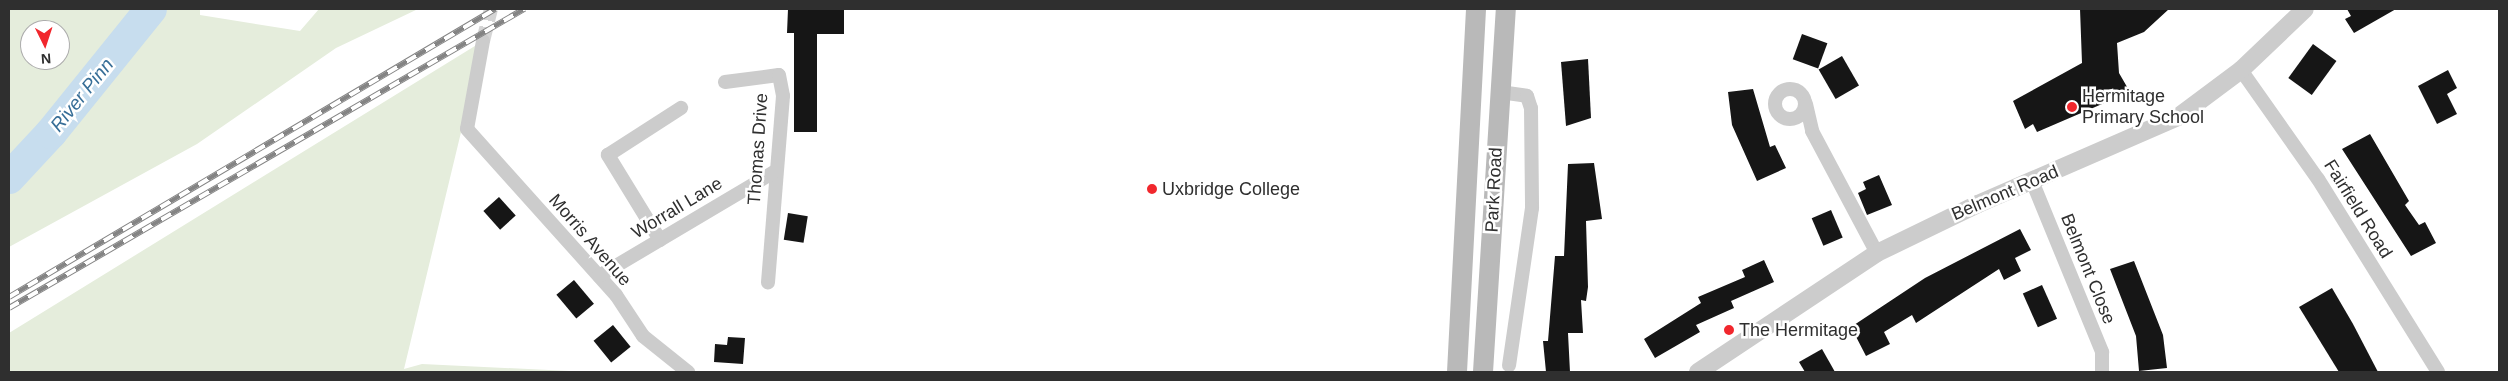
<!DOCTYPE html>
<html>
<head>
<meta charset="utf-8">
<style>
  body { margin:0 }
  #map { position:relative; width:2508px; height:381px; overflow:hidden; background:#fff; font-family:Arial,sans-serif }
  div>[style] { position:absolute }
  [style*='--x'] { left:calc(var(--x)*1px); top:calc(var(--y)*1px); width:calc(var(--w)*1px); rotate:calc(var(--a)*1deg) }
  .green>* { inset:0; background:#e5eddc }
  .river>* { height:32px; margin:-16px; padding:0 16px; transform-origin:16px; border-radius:16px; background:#c7ddee }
  .building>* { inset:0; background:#161616; transform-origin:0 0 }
  .minor-tunnel>* { height:14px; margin-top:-7px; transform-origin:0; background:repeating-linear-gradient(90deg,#d5d5d5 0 14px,transparent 0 21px) }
  .minor>* { height:14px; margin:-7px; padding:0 7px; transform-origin:7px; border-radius:7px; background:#ccc }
  .minor>.ring { margin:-7px; padding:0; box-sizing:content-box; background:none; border:14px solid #ccc; border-radius:50% }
  .tertiary>* { height:18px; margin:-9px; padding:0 9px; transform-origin:9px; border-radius:9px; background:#ccc }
  .secondary>* { height:20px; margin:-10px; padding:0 10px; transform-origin:10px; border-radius:10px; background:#b9b9b9 }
  .rail>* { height:5.5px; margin-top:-2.75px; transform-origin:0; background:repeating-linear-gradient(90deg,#fff 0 11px,#848484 0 22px); box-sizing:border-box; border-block:1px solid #848484 }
  .dots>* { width:14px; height:14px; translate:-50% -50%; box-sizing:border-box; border:2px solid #fff; border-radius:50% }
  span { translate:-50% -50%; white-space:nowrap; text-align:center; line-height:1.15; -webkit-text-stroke:5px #fff; paint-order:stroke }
  .poi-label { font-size:18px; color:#2f2f2f }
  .left { translate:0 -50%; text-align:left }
  .street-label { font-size:18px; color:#2f2f2f }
  .water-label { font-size:19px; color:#376e97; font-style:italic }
  .frame { position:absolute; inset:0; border:10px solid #2f2f2f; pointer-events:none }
  .north { position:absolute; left:20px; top:20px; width:50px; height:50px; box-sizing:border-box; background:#fff; border:1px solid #acacac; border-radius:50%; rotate:176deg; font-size:14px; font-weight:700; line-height:20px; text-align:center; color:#2f2f2f }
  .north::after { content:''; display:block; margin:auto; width:18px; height:22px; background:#f1272d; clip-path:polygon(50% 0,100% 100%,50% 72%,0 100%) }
</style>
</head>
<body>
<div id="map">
  <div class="green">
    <i style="clip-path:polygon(evenodd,9px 9px,200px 9px,200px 15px,300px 31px,319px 9px,418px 9px,336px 48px,197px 144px,9px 247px,9px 9px,30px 30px,60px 30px,60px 60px,30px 60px,30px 30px)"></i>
    <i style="clip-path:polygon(483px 41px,404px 369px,422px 364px,590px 372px,9px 372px,9px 333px)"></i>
  </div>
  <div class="river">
    <i style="--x:9;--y:178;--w:62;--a:-47"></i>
    <i style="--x:51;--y:133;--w:159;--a:-51.1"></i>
  </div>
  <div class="building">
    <i style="clip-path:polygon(788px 9px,844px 9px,844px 34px,817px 34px,817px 132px,794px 132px,794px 33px,787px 33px)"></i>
    <i style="clip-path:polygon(2080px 9px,2169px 9px,2144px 32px,2117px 43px,2119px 73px,2130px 92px,2037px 132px,2033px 124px,2025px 129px,2013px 101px,2082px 63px)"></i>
    <i style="clip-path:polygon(2347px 9px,2396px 9px,2354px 33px,2345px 19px,2351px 16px)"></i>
    <i style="left:1802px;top:34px;width:27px;height:27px;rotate:20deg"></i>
    <i style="left:2313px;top:44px;width:29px;height:42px;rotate:36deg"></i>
    <i style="left:1842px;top:56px;width:34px;height:27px;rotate:60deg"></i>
    <i style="clip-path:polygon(1588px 59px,1591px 118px,1566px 126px,1561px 62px)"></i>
    <i style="clip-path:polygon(2448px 70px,2457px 88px,2447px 94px,2457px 114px,2437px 124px,2418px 86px)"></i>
    <i style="clip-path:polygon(1753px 89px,1770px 147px,1775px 145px,1786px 168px,1757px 181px,1732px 125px,1728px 92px)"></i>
    <i style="clip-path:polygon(2370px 134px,2409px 201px,2405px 205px,2419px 225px,2425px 222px,2436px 243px,2411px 256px,2342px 149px)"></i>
    <i style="clip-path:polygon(1594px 163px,1602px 219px,1586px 221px,1588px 287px,1586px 301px,1581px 300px,1583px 333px,1568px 333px,1570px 372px,1546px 372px,1543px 341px,1548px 341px,1555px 256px,1564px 256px,1568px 164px)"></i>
    <i style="clip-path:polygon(1879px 175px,1892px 205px,1867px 215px,1858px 193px,1866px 189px,1863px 182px)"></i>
    <i style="left:499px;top:197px;width:25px;height:21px;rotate:48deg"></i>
    <i style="left:1831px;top:210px;width:30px;height:21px;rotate:67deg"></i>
    <i style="left:788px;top:213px;width:20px;height:27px;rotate:9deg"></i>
    <i style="clip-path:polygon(2020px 229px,2031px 250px,2015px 258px,2021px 271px,2004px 280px,1999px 269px,1916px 323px,1912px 315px,1884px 332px,1890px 344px,1866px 356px,1851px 327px,1925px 278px)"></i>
    <i style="clip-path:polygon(1764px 260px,1774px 282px,1731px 301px,1734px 308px,1696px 325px,1700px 332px,1655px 358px,1644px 339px,1701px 303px,1698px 297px,1745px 277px,1742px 270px)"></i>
    <i style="clip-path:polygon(2134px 261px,2163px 335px,2167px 368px,2139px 371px,2136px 336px,2110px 269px)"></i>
    <i style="left:574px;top:280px;width:31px;height:23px;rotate:50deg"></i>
    <i style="left:2042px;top:285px;width:37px;height:21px;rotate:66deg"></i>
    <i style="clip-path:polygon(2332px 288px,2353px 324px,2378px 372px,2339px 372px,2299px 307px)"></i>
    <i style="left:613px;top:325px;width:28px;height:25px;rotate:51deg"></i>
    <i style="clip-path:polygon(728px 337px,745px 338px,743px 364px,714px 362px,715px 344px,727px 345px)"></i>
    <i style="clip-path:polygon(1822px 349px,1835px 372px,1805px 372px,1799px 362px)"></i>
  </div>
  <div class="minor-tunnel">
    <i style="--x:483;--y:41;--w:33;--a:-76"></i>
  </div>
  <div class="minor">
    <i style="--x:483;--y:41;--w:89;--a:100.3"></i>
    <i style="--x:467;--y:129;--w:223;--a:48.1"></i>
    <i style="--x:616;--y:295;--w:49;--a:56.6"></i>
    <i style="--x:643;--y:336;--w:58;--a:38.7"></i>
    <i style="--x:2241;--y:70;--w:133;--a:54.8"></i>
    <i style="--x:2318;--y:179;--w:227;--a:58.1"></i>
    <i style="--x:725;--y:82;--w:54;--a:-7.4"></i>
    <i style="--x:779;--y:75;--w:21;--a:79"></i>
    <i style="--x:783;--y:96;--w:187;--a:94.6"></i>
    <i class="ring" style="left:1775px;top:89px;width:16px;height:16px"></i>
    <i style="--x:1500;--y:92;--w:27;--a:8"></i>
    <i style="--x:1527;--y:96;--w:13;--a:72"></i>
    <i style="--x:1531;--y:108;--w:100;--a:89.4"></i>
    <i style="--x:1532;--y:208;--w:159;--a:98.3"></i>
    <i style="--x:1806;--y:104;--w:28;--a:77"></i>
    <i style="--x:1812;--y:131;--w:138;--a:62"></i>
    <i style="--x:2032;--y:181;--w:185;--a:67.7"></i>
    <i style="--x:2102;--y:352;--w:20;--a:90"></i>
    <i style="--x:660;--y:240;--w:100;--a:-121.5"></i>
    <i style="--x:608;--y:155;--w:87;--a:-32.8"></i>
    <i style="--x:599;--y:276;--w:204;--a:-30.7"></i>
  </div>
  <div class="tertiary">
    <i style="--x:1698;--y:372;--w:215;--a:-33.6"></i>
    <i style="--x:1877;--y:253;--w:112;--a:-25.9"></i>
    <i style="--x:1978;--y:204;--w:218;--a:-23.5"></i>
    <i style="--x:2178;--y:117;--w:79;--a:-36.7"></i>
    <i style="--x:2241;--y:70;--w:88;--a:-43.6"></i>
  </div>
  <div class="secondary">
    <i style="--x:1457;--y:372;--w:363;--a:-87"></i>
    <i style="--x:1483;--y:372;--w:364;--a:-86.4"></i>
  </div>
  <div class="rail">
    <i style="--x:9;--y:297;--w:565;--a:-30.65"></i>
    <i style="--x:9;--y:308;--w:596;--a:-30.14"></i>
  </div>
  <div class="dots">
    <i style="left:2072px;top:107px;background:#f1272d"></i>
    <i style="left:1152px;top:189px;background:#f1272d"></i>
    <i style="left:1729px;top:330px;background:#f1272d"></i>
  </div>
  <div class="poi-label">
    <span class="left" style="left:2082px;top:107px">Hermitage<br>Primary School</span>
    <span class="left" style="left:1162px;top:189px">Uxbridge College</span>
    <span class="left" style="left:1739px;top:330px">The Hermitage</span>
  </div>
  <div class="street-label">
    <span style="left:758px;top:149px;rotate:-86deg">Thomas Drive</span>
    <span style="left:1494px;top:190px;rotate:-87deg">Park Road</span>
    <span style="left:2005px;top:193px;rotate:-23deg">Belmont Road</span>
    <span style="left:677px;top:208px;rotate:-31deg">Worrall Lane</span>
    <span style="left:2358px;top:209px;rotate:58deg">Fairfield Road</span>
    <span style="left:590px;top:240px;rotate:49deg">Morris Avenue</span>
    <span style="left:2088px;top:269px;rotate:68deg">Belmont Close</span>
  </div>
  <div class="water-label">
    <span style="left:82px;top:95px;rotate:-51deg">River Pinn</span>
  </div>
  <div class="frame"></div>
  <div class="north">N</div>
</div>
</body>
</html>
